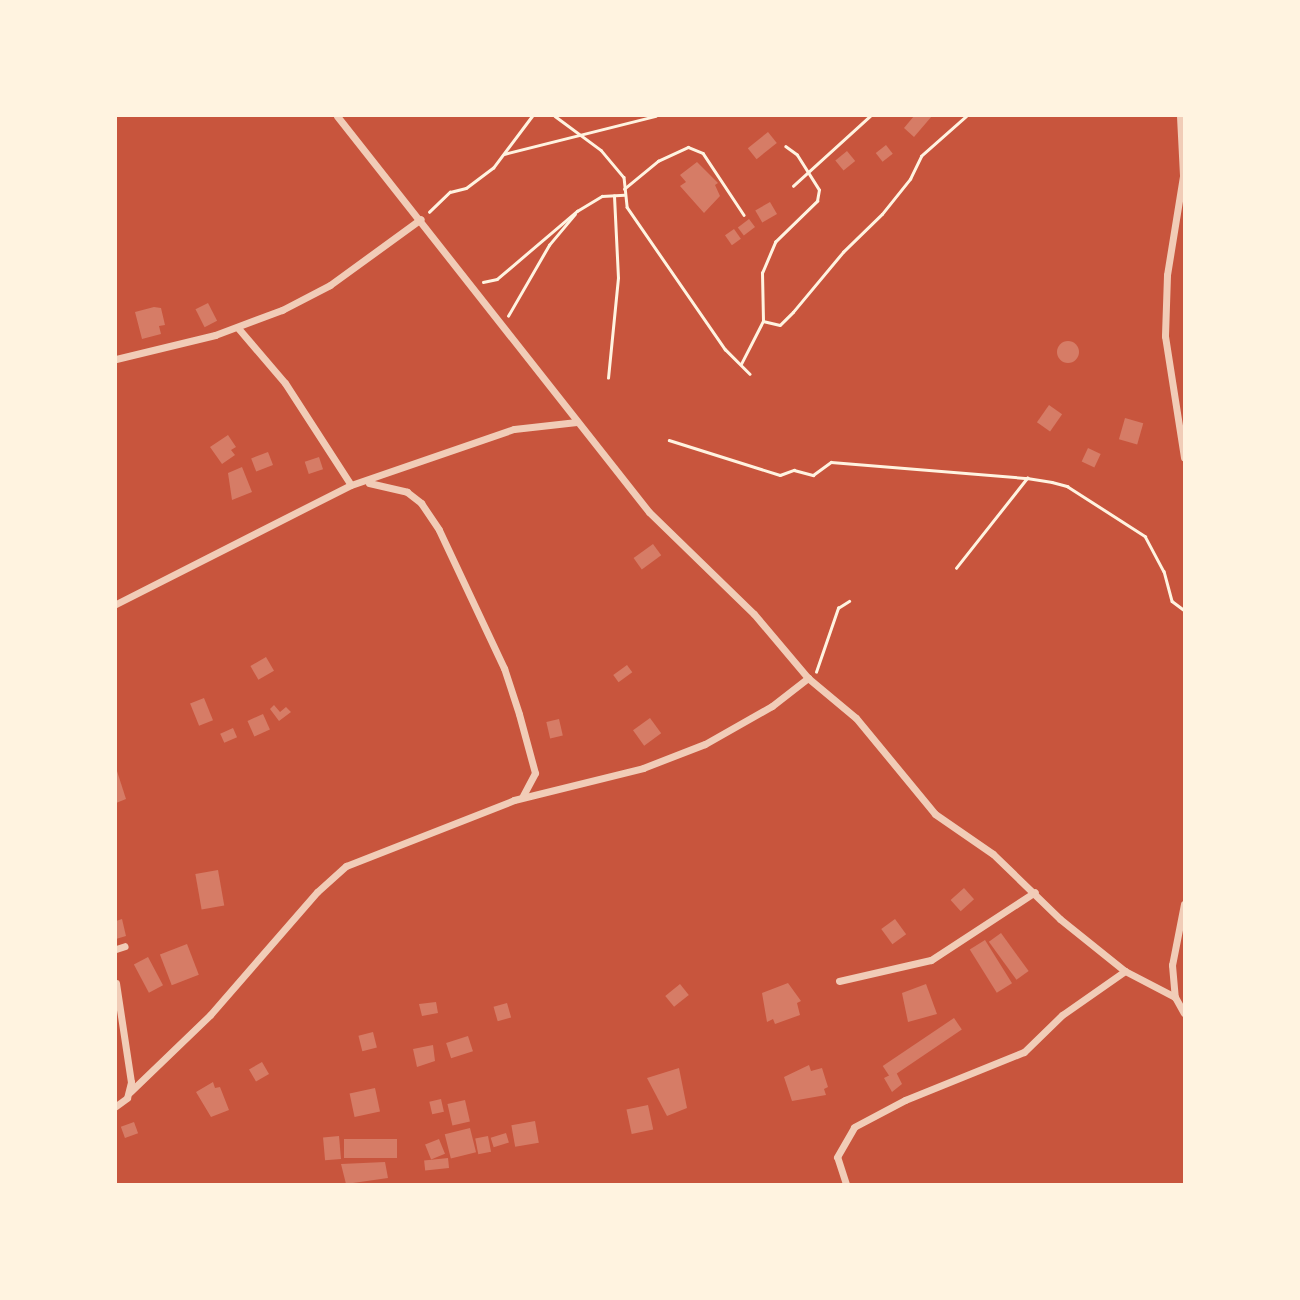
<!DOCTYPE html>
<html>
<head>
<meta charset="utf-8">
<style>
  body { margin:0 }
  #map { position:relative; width:1300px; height:1300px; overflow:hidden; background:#c8553d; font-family:"Work Sans",sans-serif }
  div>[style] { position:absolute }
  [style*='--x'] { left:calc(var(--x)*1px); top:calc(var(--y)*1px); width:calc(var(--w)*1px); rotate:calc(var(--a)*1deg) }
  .building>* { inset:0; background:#d67c66; transform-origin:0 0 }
  .round { border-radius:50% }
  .path>* { height:2.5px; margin:-1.25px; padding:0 1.25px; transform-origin:1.25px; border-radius:1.25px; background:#fff3e0 }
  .minor>* { height:7px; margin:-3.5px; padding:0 3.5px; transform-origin:3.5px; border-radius:3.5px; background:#f1ccb7 }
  span { translate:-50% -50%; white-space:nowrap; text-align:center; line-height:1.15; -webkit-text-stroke:7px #fff3e0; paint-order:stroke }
  .frame { position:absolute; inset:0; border:117px solid #fff3e0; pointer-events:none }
</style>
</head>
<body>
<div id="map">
  <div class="building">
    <i style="clip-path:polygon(914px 116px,932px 116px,914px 137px,904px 128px)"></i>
    <i style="left:768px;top:132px;width:14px;height:26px;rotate:51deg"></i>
    <i style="left:886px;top:145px;width:11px;height:13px;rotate:52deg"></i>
    <i style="left:847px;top:151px;width:13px;height:15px;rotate:51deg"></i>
    <i style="clip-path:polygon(697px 162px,718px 183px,715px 185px,720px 196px,704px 213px,680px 186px,686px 182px,680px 175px)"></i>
    <i style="left:770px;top:202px;width:14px;height:17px;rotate:60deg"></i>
    <i style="left:749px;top:219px;width:10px;height:14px;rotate:53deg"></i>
    <i style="left:734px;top:229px;width:12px;height:11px;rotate:55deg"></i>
    <i style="left:208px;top:303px;width:20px;height:14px;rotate:63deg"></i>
    <i style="clip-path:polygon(154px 307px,161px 308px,165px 325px,159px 326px,161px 334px,142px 339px,135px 312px)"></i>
    <i class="round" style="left:1057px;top:341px;width:22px;height:22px"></i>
    <i style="left:1049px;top:405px;width:16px;height:21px;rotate:35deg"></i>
    <i style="left:1125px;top:418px;width:19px;height:22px;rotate:16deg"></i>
    <i style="clip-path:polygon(228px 435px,236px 447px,231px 450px,235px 455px,222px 464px,210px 447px)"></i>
    <i style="left:1088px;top:448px;width:14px;height:15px;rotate:25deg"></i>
    <i style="left:268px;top:452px;width:14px;height:18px;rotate:69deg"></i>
    <i style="left:319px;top:457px;width:13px;height:15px;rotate:72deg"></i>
    <i style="clip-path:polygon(242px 467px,252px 492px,232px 500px,228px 473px)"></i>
    <i style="left:653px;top:544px;width:14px;height:24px;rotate:54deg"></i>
    <i style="left:266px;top:657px;width:16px;height:18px;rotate:60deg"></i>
    <i style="left:627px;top:665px;width:9px;height:17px;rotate:54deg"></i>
    <i style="left:204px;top:698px;width:24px;height:15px;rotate:68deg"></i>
    <i style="clip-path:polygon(274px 705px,280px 712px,286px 707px,291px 712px,279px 721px,270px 709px)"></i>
    <i style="left:263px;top:714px;width:17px;height:17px;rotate:66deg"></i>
    <i style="left:650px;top:718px;width:19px;height:21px;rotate:54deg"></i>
    <i style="left:559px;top:719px;width:17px;height:13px;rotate:77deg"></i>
    <i style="left:233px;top:728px;width:10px;height:14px;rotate:66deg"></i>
    <i style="clip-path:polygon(116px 768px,126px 799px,116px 803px)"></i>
    <i style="left:218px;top:870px;width:36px;height:23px;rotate:80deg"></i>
    <i style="left:964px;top:888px;width:15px;height:18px;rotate:48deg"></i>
    <i style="clip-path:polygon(122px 919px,126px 936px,116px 939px,116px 921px)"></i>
    <i style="left:895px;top:919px;width:19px;height:17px;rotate:54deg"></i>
    <i style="left:1001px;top:933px;width:47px;height:15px;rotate:54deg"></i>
    <i style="left:985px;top:940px;width:51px;height:18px;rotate:58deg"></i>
    <i style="left:187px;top:944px;width:33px;height:29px;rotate:69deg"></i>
    <i style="left:148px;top:957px;width:32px;height:16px;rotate:62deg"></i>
    <i style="clip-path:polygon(788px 983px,801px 1001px,797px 1003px,800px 1015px,775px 1024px,773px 1019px,767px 1022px,762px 993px)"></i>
    <i style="left:680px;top:984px;width:14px;height:19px;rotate:51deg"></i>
    <i style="clip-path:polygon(926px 984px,937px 1014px,908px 1022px,902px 993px)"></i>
    <i style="clip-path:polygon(436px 1002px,438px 1013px,422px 1016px,419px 1004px)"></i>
    <i style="left:507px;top:1003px;width:15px;height:14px;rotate:74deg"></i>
    <i style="left:954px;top:1018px;width:14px;height:86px;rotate:56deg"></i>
    <i style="left:373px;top:1032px;width:16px;height:15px;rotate:76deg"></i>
    <i style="left:468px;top:1036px;width:16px;height:23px;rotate:72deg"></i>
    <i style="clip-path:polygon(433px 1045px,435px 1061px,417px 1067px,413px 1049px)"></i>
    <i style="left:262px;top:1062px;width:14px;height:15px;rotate:60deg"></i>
    <i style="clip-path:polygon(809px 1065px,811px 1071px,822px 1068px,828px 1087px,824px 1089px,826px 1095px,792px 1101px,784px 1077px)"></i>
    <i style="clip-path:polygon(679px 1068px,687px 1108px,667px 1116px,647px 1078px)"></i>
    <i style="clip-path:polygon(896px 1072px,902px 1084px,892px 1092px,884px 1078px)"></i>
    <i style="clip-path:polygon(213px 1082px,215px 1088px,220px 1087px,229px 1110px,211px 1117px,196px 1092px)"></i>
    <i style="left:375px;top:1088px;width:24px;height:26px;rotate:78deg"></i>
    <i style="left:441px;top:1099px;width:13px;height:12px;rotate:77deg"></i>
    <i style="left:465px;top:1100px;width:22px;height:18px;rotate:77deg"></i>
    <i style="left:648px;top:1105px;width:25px;height:22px;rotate:78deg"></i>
    <i style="left:535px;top:1121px;width:22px;height:24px;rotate:80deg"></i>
    <i style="left:134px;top:1122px;width:12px;height:14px;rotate:70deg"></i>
    <i style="left:470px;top:1128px;width:25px;height:26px;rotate:76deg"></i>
    <i style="left:506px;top:1133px;width:10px;height:16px;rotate:73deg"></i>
    <i style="left:339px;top:1136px;width:23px;height:16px;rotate:85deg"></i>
    <i style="left:488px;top:1136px;width:16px;height:13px;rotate:79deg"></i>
    <i style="left:344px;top:1139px;width:53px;height:19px"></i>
    <i style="left:439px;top:1139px;width:16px;height:15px;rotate:68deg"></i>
    <i style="left:448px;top:1158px;width:10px;height:24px;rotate:84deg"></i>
    <i style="clip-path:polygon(385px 1162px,388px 1178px,346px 1184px,341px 1164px)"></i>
  </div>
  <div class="path">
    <i style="--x:555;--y:116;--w:57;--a:36.5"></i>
    <i style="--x:601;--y:150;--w:35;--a:50"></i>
    <i style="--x:624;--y:177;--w:30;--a:84"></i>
    <i style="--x:627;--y:207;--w:173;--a:55.4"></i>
    <i style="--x:725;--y:349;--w:35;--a:45"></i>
    <i style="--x:504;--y:154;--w:156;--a:-14.1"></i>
    <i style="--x:793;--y:186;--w:104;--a:-42.3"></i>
    <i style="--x:624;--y:189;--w:44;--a:-39.5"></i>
    <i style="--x:658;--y:161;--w:33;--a:-25"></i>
    <i style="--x:688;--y:147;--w:16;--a:22"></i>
    <i style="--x:703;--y:153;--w:74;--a:56.5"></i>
    <i style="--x:429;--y:212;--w:29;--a:-44"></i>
    <i style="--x:450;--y:192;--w:16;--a:-14"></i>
    <i style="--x:466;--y:188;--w:34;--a:-37"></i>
    <i style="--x:493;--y:168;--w:65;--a:-53.1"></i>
    <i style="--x:483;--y:282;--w:14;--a:-12"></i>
    <i style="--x:497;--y:279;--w:105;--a:-40.4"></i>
    <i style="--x:577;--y:211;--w:29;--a:-31"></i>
    <i style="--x:602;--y:196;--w:22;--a:-3"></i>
    <i style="--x:508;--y:316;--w:82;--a:-60"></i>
    <i style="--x:549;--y:245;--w:40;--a:-50"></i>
    <i style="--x:763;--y:321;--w:17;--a:13"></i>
    <i style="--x:780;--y:325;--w:18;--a:-45"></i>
    <i style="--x:793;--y:312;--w:78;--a:-50.2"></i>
    <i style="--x:843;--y:252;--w:54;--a:-44.3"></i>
    <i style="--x:882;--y:214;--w:45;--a:-51.3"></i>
    <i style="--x:910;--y:179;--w:25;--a:-64"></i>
    <i style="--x:921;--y:156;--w:60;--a:-41.6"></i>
    <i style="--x:741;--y:364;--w:48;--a:-62.9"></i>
    <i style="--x:763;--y:321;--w:48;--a:-91.2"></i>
    <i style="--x:762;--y:273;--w:34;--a:-67"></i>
    <i style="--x:775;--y:242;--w:59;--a:-44.3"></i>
    <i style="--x:817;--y:201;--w:11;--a:-80"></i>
    <i style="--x:819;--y:190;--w:41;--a:-122.2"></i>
    <i style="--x:797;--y:155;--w:14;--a:-144"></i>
    <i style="--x:608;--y:378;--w:100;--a:-84.3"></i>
    <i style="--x:618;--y:278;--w:82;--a:-92.8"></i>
    <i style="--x:669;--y:440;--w:116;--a:17.5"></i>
    <i style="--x:780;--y:475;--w:15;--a:-20"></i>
    <i style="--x:794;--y:470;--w:20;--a:15"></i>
    <i style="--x:813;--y:475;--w:22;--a:-36"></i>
    <i style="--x:831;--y:462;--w:197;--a:4.7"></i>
    <i style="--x:956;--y:568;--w:115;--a:-51.7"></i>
    <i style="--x:1027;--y:478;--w:25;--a:9"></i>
    <i style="--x:1052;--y:482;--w:16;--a:15"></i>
    <i style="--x:1067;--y:486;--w:93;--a:32.7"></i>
    <i style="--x:1145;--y:536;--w:40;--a:62"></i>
    <i style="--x:1164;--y:571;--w:31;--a:75"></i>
    <i style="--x:1172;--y:601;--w:15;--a:37"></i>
    <i style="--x:816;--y:672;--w:68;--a:-71"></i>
    <i style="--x:838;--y:608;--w:13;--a:-32"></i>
  </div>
  <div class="minor">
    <i style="--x:337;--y:116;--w:504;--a:51.77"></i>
    <i style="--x:649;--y:512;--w:146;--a:44.2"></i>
    <i style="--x:754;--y:614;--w:84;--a:49.8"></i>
    <i style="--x:808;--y:678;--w:62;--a:39.8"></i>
    <i style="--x:856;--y:718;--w:124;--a:50.5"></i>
    <i style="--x:935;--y:814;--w:70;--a:34.6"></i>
    <i style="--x:993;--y:854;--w:93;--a:44.1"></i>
    <i style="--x:1060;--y:919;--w:83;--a:38.7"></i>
    <i style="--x:1125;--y:971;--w:56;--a:27.5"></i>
    <i style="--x:1180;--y:116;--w:60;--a:87.1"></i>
    <i style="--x:1183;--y:176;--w:100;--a:99.2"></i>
    <i style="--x:1167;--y:275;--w:61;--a:91.9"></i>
    <i style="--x:1165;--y:336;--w:123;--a:81.1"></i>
    <i style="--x:238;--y:328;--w:72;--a:49.5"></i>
    <i style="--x:285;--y:383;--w:121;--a:57.1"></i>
    <i style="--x:116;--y:359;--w:102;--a:-13.6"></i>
    <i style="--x:215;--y:335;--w:72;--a:-20.5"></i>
    <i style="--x:282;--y:310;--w:54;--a:-27.5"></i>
    <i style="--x:330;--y:285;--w:112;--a:-36"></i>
    <i style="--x:369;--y:483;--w:39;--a:13"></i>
    <i style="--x:407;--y:492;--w:18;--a:38"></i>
    <i style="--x:421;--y:503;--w:32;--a:56"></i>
    <i style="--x:439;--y:530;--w:153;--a:64.8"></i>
    <i style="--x:504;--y:668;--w:48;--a:71.9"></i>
    <i style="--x:519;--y:714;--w:61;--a:74.8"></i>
    <i style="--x:535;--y:773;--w:27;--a:118"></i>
    <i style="--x:116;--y:604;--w:263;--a:-26.9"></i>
    <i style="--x:351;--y:485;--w:172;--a:-19"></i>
    <i style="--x:514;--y:429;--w:63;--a:-6.3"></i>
    <i style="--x:1184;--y:904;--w:62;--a:101.1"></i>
    <i style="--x:1172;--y:965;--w:32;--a:85"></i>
    <i style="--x:1175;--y:997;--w:18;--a:61"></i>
    <i style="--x:116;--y:949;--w:9;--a:-18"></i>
    <i style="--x:839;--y:981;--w:94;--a:-12.9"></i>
    <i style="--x:931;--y:960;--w:124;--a:-33.2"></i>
    <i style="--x:116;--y:983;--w:100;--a:81.4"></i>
    <i style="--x:131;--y:1082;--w:16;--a:104"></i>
    <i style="--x:127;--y:1098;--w:14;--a:144"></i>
    <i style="--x:130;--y:1092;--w:111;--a:-43.9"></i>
    <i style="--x:210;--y:1015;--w:163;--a:-49"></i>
    <i style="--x:317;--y:892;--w:39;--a:-42"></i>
    <i style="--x:346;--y:866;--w:180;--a:-21.4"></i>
    <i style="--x:514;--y:800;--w:133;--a:-13.9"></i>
    <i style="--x:643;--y:768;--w:66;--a:-21.2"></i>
    <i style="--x:705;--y:744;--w:77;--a:-29.6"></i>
    <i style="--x:772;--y:706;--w:46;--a:-37.9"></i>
    <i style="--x:846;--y:1184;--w:28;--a:-108"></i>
    <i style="--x:837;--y:1157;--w:34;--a:-60"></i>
    <i style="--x:854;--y:1127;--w:58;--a:-27.9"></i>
    <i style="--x:905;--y:1100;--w:128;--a:-22"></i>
    <i style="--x:1024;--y:1052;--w:53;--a:-44.2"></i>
    <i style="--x:1062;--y:1015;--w:77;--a:-34.9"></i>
  </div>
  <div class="frame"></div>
</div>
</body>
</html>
